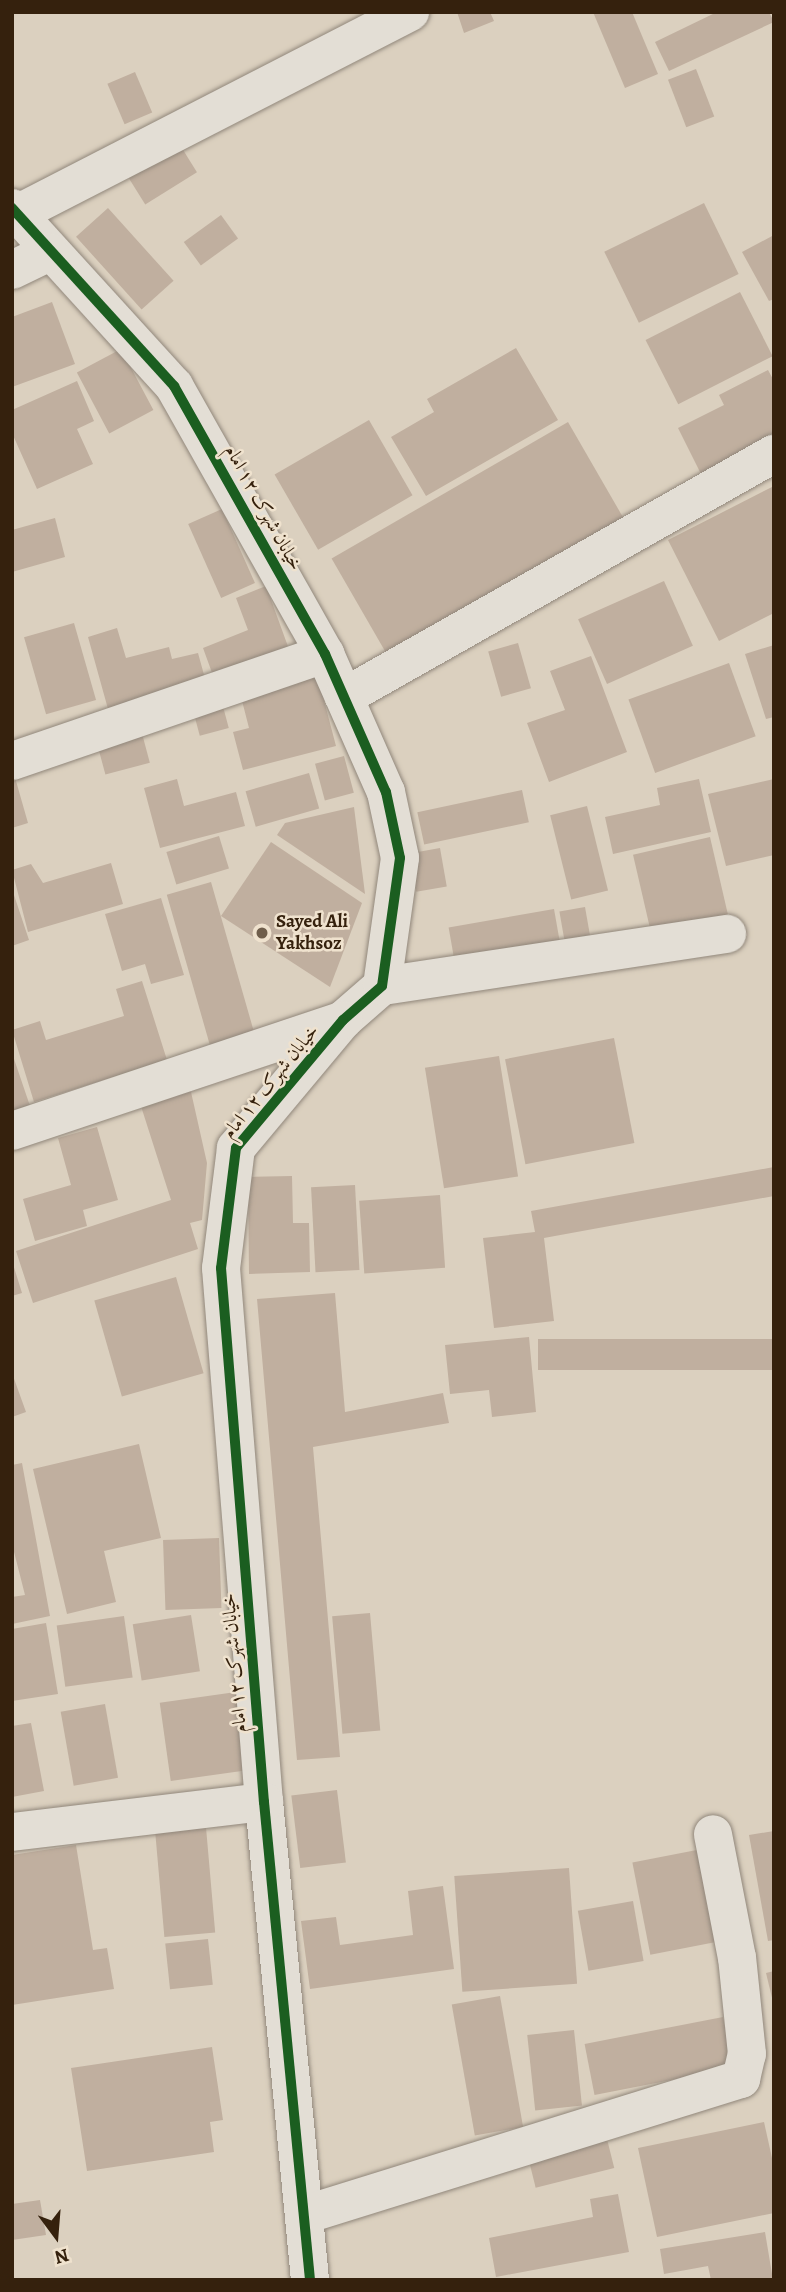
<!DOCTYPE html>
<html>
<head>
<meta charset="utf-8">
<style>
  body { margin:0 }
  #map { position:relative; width:786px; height:2292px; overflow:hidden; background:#dbd0bf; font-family:Alegreya,Amiri,serif }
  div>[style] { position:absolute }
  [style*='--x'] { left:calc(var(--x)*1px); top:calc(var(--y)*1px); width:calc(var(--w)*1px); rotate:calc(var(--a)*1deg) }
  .building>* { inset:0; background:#c0af9f; transform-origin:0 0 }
  .roads { filter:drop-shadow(0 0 2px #91877b) drop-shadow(0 0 2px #91877b) }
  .minor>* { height:38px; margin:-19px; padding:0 19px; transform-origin:19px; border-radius:19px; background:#e3ded5 }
  .cycleway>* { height:10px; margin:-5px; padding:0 5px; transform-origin:5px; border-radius:5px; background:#1b5e20 }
  .dots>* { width:19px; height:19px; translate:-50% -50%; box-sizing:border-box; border:4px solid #efe2ce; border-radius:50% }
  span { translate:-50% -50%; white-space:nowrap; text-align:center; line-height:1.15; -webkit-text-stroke:5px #efe2ce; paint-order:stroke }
  .street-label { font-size:19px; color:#35210d }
  .poi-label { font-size:19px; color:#35210d; font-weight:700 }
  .left { translate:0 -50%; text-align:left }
  .frame { position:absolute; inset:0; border:14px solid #35210d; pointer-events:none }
  .north { position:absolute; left:21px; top:2201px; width:70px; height:70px; -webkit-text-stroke:5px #efe2ce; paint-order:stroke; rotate:164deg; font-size:19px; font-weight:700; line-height:28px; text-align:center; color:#35210d }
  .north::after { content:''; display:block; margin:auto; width:24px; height:32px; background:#35210d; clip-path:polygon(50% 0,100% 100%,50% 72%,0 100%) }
</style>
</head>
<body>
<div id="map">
  <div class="building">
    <i style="clip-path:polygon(457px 12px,490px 12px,494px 21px,464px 33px)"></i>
    <i style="clip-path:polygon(593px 12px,632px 12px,658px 74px,625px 88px)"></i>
    <i style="clip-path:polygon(717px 12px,769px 12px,774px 22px,669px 71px,655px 42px)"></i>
    <i style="left:696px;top:69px;width:51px;height:30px;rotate:69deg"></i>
    <i style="left:135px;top:72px;width:44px;height:30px;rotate:67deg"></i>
    <i style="left:180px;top:145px;width:32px;height:61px;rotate:58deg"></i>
    <i style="left:704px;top:203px;width:79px;height:111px;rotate:64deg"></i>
    <i style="left:108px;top:208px;width:98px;height:43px;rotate:48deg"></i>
    <i style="left:221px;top:215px;width:29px;height:46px;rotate:54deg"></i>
    <i style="clip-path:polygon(774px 235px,774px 299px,769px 301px,742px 252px)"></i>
    <i style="left:740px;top:292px;width:72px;height:106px;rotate:63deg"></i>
    <i style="clip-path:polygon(52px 302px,75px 364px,12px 387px,12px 317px)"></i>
    <i style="clip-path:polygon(516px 348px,558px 420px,426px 496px,391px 437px,434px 412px,427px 399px)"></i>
    <i style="left:121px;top:349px;width:69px;height:50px;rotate:62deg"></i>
    <i style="clip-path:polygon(768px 370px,774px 381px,774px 448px,705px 482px,678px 428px,724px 405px,719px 395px)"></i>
    <i style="clip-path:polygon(77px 381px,94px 421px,77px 429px,93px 464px,37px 489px,12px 433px,12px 410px)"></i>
    <i style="left:369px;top:420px;width:87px;height:109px;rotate:60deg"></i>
    <i style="left:568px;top:422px;width:116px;height:273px;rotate:60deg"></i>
    <i style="clip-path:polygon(774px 486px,774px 613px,719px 641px,668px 540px)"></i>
    <i style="left:222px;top:509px;width:81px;height:37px;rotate:66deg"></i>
    <i style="clip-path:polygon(55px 518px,65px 557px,12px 572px,12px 530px)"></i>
    <i style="left:664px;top:581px;width:71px;height:94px;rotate:66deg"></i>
    <i style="clip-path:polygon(266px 586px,290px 652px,215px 681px,203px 648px,248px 630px,236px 598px)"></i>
    <i style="left:74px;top:623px;width:80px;height:52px;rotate:74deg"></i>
    <i style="clip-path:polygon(117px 628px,126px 658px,169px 647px,172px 659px,198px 653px,206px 682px,108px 709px,88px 637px)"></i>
    <i style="left:518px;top:643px;width:47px;height:31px;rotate:74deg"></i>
    <i style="clip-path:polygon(774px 645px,774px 717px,766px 719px,745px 654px)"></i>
    <i style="clip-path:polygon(591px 656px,627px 752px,549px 782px,527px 723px,565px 710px,550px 671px)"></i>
    <i style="left:729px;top:663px;width:78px;height:107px;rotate:70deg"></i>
    <i style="clip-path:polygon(316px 670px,336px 746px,243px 770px,233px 732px,249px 728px,239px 689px)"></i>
    <i style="left:221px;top:699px;width:30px;height:30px;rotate:75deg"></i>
    <i style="left:140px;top:726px;width:38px;height:46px;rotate:75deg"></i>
    <i style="left:344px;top:756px;width:38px;height:30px;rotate:75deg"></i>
    <i style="clip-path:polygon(12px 767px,28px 823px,12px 828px)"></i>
    <i style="left:309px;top:773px;width:37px;height:66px;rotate:74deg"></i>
    <i style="clip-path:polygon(177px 779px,184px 806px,236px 792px,245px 826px,160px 848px,144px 788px)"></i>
    <i style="clip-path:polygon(699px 779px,711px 832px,613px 854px,605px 817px,660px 805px,657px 788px)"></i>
    <i style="clip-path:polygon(774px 779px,774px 855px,726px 866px,708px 794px)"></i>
    <i style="left:522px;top:790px;width:33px;height:107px;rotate:78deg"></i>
    <i style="left:587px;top:806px;width:87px;height:38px;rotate:76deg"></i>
    <i style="clip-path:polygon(354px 807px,365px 894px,277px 835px,285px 823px)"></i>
    <i style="left:219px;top:836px;width:34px;height:55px;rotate:73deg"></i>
    <i style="left:710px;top:837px;width:86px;height:79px;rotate:77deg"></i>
    <i style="clip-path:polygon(271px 842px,362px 903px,330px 987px,221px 916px)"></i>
    <i style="left:440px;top:848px;width:39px;height:31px;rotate:80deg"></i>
    <i style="clip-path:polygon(111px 863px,123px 904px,28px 932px,12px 870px,31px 864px,43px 883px)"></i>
    <i style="left:211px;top:882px;width:162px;height:46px;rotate:74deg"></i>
    <i style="clip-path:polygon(12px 889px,29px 940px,12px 946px)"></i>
    <i style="clip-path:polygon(161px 898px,184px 975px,151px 984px,145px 964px,122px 971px,105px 914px)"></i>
    <i style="left:585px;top:907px;width:41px;height:26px;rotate:80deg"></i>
    <i style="left:554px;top:909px;width:42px;height:107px;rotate:80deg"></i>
    <i style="clip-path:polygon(142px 981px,167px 1060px,34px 1102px,12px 1030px,40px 1021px,46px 1040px,124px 1016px,116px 989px)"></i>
    <i style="left:614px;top:1038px;width:107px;height:111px;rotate:79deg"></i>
    <i style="clip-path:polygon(12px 1053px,30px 1106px,12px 1112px)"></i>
    <i style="left:499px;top:1056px;width:122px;height:75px;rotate:81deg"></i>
    <i style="clip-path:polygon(189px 1083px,207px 1163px,202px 1220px,190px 1223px,198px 1249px,33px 1303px,16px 1251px,171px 1200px,139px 1100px)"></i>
    <i style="clip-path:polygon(97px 1127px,118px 1200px,83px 1210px,87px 1226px,35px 1241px,23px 1199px,71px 1185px,58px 1138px)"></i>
    <i style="clip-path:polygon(774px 1167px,774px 1196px,544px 1238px,554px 1321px,494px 1328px,483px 1238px,535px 1232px,531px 1211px)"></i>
    <i style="clip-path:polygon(292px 1176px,293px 1223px,309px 1223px,310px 1272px,249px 1274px,248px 1177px)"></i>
    <i style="left:355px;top:1185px;width:85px;height:44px;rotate:87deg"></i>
    <i style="left:440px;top:1195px;width:73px;height:81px;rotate:86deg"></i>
    <i style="clip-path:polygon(12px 1261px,22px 1293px,12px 1296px)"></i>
    <i style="left:176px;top:1277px;width:100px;height:85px;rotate:74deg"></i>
    <i style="clip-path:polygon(335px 1293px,345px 1412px,443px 1393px,449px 1423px,313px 1447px,340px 1757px,297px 1760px,257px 1299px)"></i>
    <i style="clip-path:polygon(529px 1337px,536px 1412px,492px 1417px,489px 1390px,450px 1394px,445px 1345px)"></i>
    <i style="left:774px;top:1339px;width:31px;height:236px;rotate:90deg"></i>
    <i style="clip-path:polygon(12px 1373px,26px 1412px,12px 1417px)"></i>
    <i style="clip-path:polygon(139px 1444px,161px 1538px,104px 1551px,116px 1602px,67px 1614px,33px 1469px)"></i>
    <i style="clip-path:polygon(22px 1463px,50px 1616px,12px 1624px,12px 1597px,25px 1595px,12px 1544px,12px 1465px)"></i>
    <i style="left:219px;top:1538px;width:70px;height:56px;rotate:88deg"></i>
    <i style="left:370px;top:1613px;width:118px;height:38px;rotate:85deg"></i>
    <i style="left:191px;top:1615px;width:57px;height:59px;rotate:81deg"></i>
    <i style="left:124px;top:1616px;width:62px;height:68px;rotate:82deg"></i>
    <i style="clip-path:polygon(46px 1623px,58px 1694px,12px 1701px,12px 1629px)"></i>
    <i style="left:236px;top:1692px;width:79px;height:77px;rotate:82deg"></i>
    <i style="left:105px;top:1704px;width:75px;height:45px;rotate:80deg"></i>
    <i style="clip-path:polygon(31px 1723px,44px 1791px,12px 1797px,12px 1726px)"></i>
    <i style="left:337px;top:1790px;width:73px;height:46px;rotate:83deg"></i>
    <i style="left:205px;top:1816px;width:117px;height:51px;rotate:85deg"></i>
    <i style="clip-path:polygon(774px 1831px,774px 1940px,768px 1941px,749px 1835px)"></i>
    <i style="clip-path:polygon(76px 1845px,93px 1950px,107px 1948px,114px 1989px,12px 2005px,12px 1855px)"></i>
    <i style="left:707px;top:1848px;width:94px;height:76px;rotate:79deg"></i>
    <i style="left:569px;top:1868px;width:116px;height:115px;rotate:86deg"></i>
    <i style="clip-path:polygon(443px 1886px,454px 1969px,310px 1989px,301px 1921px,336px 1917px,340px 1945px,413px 1935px,408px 1891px)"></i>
    <i style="left:633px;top:1901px;width:61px;height:56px;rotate:80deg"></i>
    <i style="left:208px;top:1939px;width:46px;height:43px;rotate:84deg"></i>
    <i style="clip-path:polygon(774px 1971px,774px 2002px,773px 2002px,766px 1973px)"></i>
    <i style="left:500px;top:1996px;width:133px;height:49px;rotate:80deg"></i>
    <i style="left:723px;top:2017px;width:52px;height:141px;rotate:79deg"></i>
    <i style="left:574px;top:2030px;width:76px;height:47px;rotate:84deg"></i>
    <i style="clip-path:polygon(212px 2047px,223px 2120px,210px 2122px,214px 2152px,87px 2171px,71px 2068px)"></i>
    <i style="clip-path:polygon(764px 2122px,774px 2167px,774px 2213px,657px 2237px,638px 2148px)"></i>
    <i style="left:607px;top:2139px;width:30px;height:81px;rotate:76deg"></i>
    <i style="clip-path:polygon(618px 2194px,629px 2252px,496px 2277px,489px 2238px,593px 2217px,590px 2199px)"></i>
    <i style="clip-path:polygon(40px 2200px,46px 2235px,12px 2240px,12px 2204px)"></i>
    <i style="clip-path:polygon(765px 2232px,773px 2280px,711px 2280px,708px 2266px,664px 2274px,660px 2249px)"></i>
  </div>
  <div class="roads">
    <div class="minor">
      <i style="--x:12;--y:208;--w:241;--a:47.7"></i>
      <i style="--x:174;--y:386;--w:308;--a:60.6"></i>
      <i style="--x:325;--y:654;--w:151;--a:66.2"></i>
      <i style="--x:386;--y:792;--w:67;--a:78"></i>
      <i style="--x:400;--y:858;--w:129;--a:98"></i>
      <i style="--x:382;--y:986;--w:52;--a:138.9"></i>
      <i style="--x:343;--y:1020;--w:167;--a:129.9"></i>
      <i style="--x:236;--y:1148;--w:121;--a:97.1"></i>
      <i style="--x:221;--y:1268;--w:536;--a:85.4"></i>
      <i style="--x:264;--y:1802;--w:480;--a:84.5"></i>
      <i style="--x:17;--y:214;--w:442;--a:-27.2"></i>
      <i style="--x:12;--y:270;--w:41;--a:-25.9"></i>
      <i style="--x:344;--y:697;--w:494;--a:-29.5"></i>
      <i style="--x:12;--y:761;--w:331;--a:-18.9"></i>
      <i style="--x:382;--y:986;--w:349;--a:-8.6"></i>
      <i style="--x:12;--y:1131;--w:349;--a:-18.5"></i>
      <i style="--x:12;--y:1832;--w:254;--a:-6.8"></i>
      <i style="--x:304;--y:2215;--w:458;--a:-17.3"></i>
      <i style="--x:741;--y:2079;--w:26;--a:-77"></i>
      <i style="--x:747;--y:2054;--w:97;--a:-95.9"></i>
      <i style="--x:737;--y:1958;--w:126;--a:-101"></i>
    </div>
  </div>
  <div class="cycleway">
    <i style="--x:12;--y:208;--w:241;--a:47.7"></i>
    <i style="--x:174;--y:386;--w:308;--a:60.6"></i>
    <i style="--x:325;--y:654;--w:151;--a:66.2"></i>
    <i style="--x:386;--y:792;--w:67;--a:78"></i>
    <i style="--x:400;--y:858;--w:129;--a:98"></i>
    <i style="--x:382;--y:986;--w:52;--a:138.9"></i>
    <i style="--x:343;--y:1020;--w:167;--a:129.9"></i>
    <i style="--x:236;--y:1148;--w:121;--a:97.1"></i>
    <i style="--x:221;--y:1268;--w:536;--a:85.4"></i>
    <i style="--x:264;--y:1802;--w:480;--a:84.5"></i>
  </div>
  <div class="dots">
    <i style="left:262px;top:933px;background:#6f5e4b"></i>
  </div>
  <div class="street-label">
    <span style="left:263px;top:508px;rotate:61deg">خیابان شهرک ۱۲ امام</span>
    <span style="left:271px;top:1082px;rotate:-51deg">خیابان شهرک ۱۲ امام</span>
    <span style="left:235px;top:1663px;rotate:-95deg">خیابان شهرک ۱۲ امام</span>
  </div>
  <div class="poi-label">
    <span class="left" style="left:276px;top:933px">Sayed Ali<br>Yakhsoz</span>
  </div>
  <div class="frame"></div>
  <div class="north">N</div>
</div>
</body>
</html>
